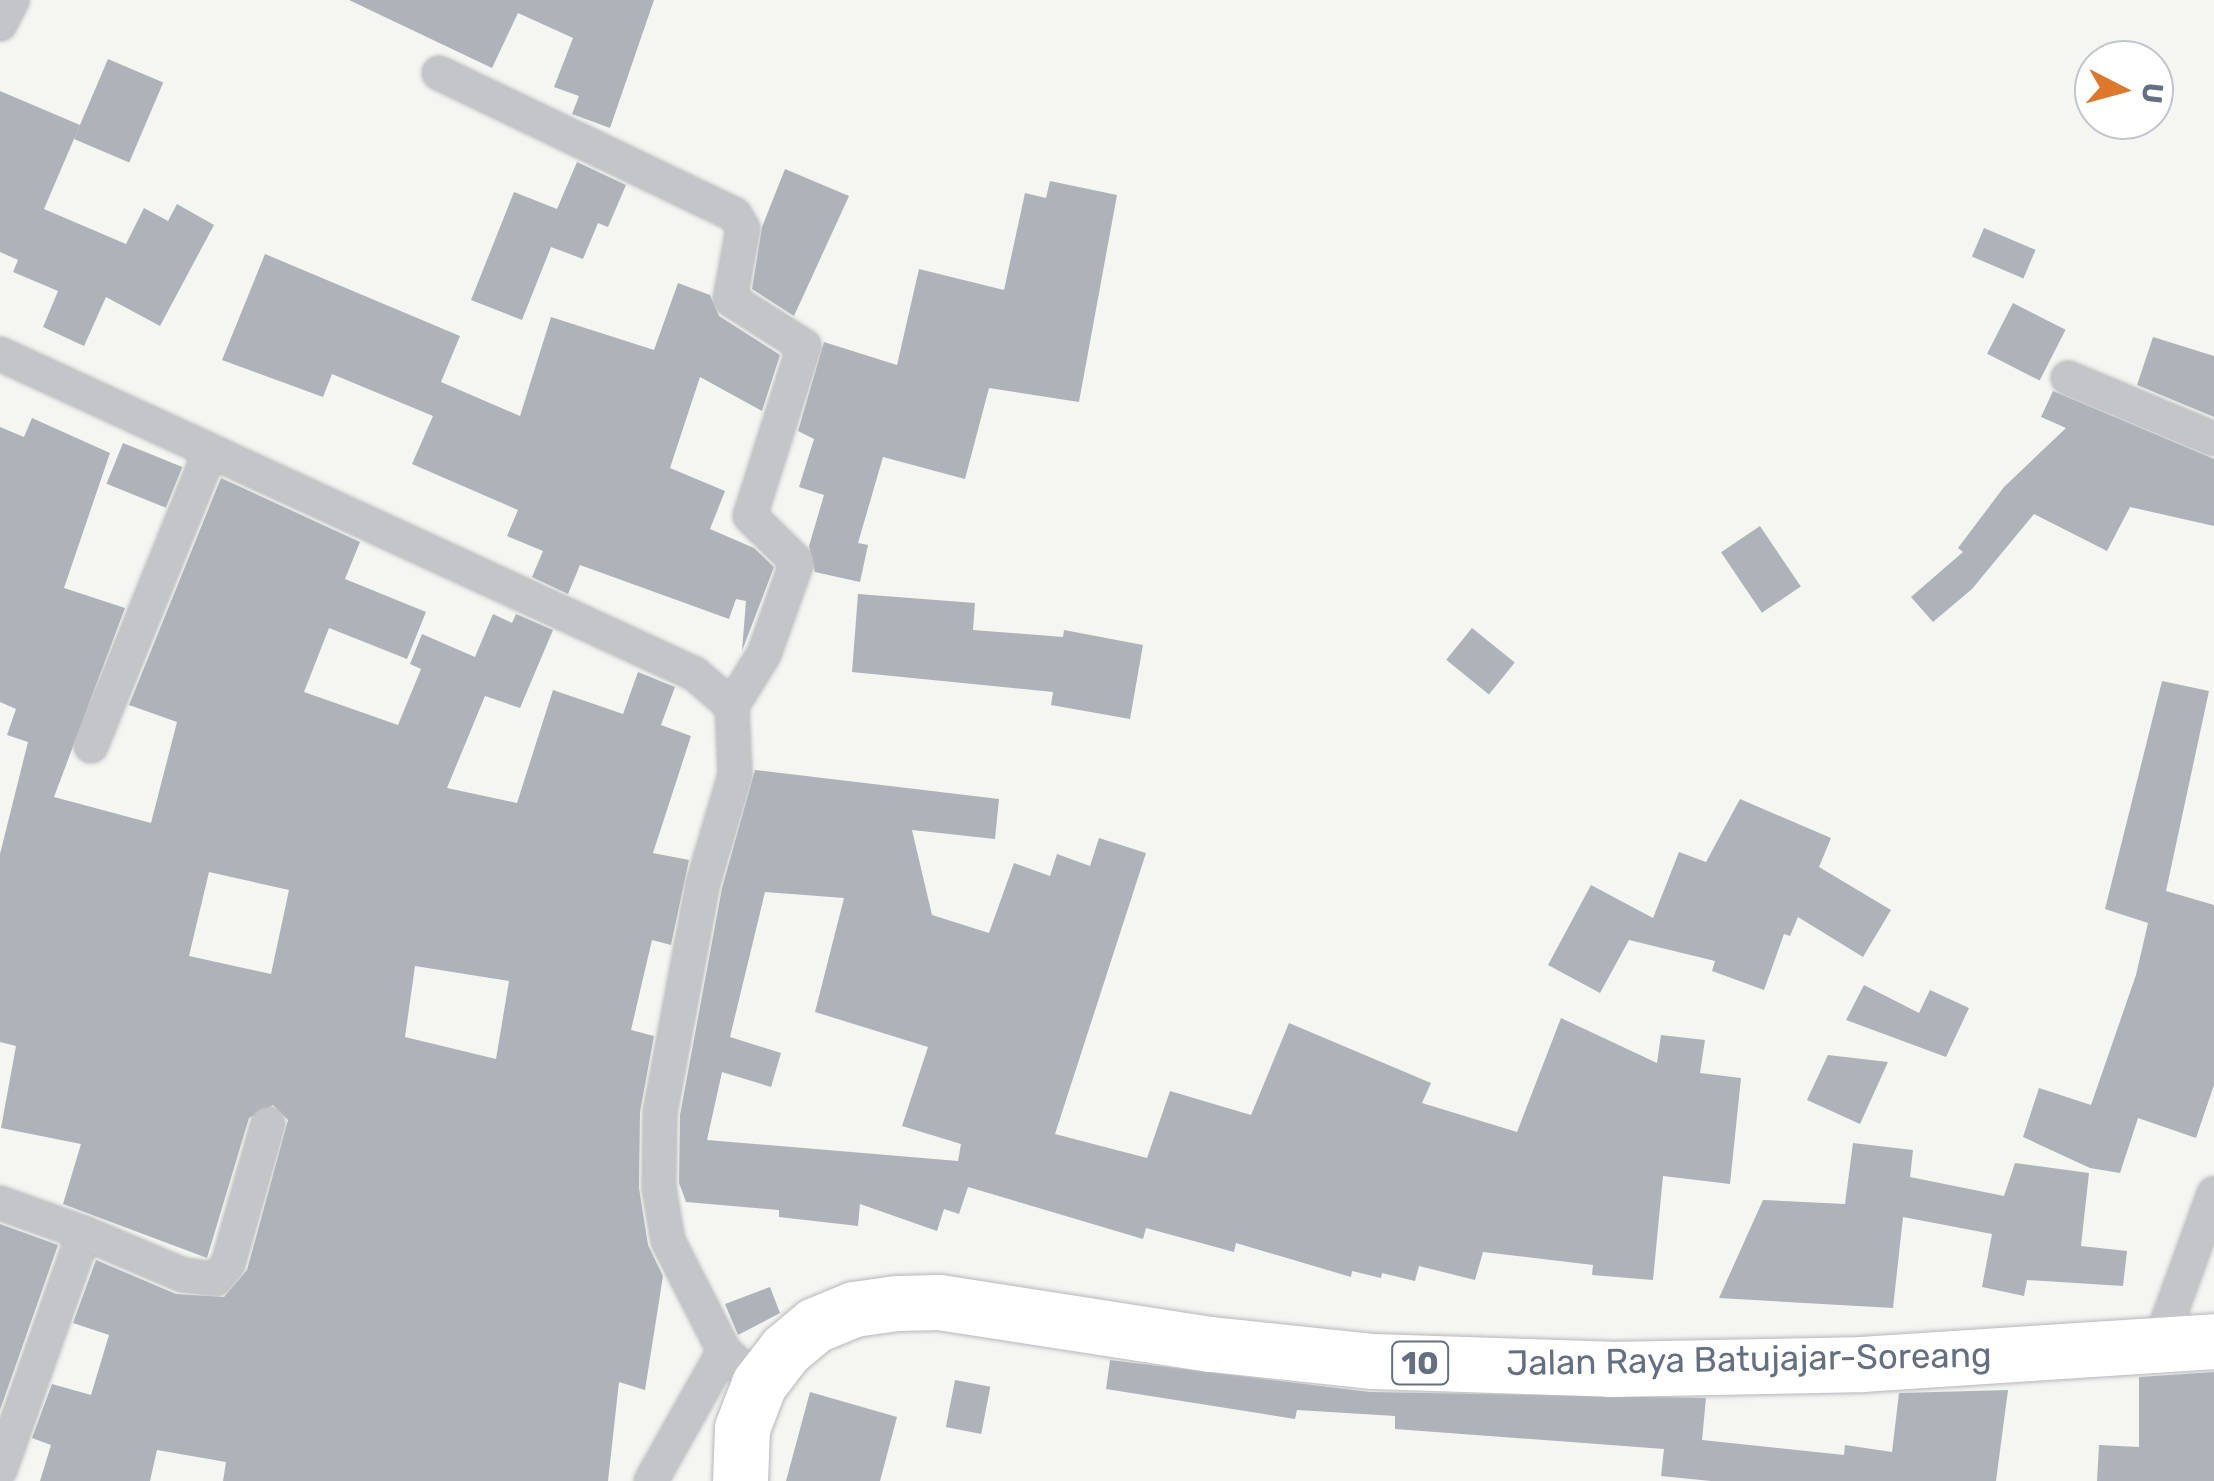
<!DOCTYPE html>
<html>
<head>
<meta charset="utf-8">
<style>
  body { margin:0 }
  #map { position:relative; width:2214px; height:1481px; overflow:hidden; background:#f5f5f2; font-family:Rubik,sans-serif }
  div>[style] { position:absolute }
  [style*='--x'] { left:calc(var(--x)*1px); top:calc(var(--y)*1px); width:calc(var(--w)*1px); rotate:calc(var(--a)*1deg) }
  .building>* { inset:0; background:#aeb3ba; transform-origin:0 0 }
  .roads { filter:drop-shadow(0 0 2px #b5b7bb) drop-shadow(0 0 2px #b5b7bb) }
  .street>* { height:32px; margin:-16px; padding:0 16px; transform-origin:16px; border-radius:16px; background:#c3c5c9 }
  .highway>* { height:55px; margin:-27.5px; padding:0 27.5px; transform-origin:27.5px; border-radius:27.5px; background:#fff }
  span { translate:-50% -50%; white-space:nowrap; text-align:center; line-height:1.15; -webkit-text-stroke:10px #fff; paint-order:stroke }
  .shield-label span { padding:2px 8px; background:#fff; border:2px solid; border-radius:8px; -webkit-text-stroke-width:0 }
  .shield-label { font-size:32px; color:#656f82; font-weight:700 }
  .street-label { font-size:35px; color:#656f82 }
  .north { position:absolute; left:2074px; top:40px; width:100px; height:100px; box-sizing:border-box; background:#fff; border:2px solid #c1c5cd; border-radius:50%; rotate:96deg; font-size:28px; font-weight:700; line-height:40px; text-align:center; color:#656f82 }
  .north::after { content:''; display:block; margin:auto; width:35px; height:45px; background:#dc772b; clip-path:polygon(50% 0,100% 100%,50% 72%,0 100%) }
</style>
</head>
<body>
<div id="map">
  <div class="building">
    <i style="clip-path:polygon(349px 0,654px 0,610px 128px,572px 114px,579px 96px,554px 87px,573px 38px,518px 13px,492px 68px)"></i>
    <i style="left:108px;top:59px;width:60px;height:87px;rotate:23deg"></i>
    <i style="clip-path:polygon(0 91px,80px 125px,44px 209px,126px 244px,144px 208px,168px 221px,177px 204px,214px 225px,160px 326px,106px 297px,84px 346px,43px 327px,58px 291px,13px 272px,18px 260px,0 252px)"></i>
    <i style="clip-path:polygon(577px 162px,626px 185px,608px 227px,598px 223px,583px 259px,551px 247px,522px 320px,471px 300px,514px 192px,557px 209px)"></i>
    <i style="clip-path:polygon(785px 169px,849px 196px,794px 316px,752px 289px,762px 227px)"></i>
    <i style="clip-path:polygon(1050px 181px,1117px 195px,1079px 402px,989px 388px,965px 479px,883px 457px,858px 543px,868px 545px,860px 582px,815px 572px,809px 546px,824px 495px,799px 487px,814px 439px,798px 431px,824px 342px,897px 365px,919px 269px,1004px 290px,1025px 193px,1046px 198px)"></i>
    <i style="left:1984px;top:228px;width:56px;height:31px;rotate:23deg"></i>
    <i style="clip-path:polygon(265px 254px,460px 336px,441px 382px,520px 416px,551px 317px,654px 350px,678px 283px,710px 295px,719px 316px,780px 355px,762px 411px,700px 377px,670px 468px,725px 491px,710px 529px,754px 548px,774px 567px,742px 651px,746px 601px,736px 599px,729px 619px,580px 565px,568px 594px,532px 577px,543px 551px,507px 536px,518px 510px,412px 464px,433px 416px,332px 374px,323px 397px,222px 360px)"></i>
    <i style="left:2013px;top:303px;width:59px;height:57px;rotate:27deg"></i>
    <i style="clip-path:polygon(2153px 337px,2214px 356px,2214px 417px,2137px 385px)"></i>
    <i style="clip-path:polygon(2053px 391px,2214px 459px,2214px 526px,2130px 507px,2107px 551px,2034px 514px,1972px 589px,1933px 622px,1911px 597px,1963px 552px,1958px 548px,2004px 487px,2066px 428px,2041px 417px)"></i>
    <i style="clip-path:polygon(evenodd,32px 418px,110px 453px,64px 588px,125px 608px,54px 797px,151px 823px,177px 722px,129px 705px,221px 478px,360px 542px,345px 579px,426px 612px,407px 659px,329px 628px,304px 692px,398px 725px,421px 669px,410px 664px,422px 634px,475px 657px,493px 614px,512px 623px,516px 614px,553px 630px,520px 708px,485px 696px,447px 788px,517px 803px,553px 690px,623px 714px,638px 672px,675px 687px,661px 725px,691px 736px,653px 853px,689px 860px,671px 945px,652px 940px,631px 1030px,654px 1036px,640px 1112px,639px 1188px,648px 1245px,663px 1276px,645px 1390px,619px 1382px,608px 1481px,223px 1481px,226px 1462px,157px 1450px,150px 1481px,40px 1481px,51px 1445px,32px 1438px,52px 1384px,91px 1395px,109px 1335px,73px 1323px,96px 1260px,176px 1294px,224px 1297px,247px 1270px,288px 1120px,273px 1105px,249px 1118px,207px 1258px,63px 1204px,81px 1144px,1px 1128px,16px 1046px,0 1042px,0 854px,28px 742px,7px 735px,16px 709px,0 702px,0 427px,24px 437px,32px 418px,209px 872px,289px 890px,271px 974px,189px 956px,209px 872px,32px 418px,415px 966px,509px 981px,496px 1059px,405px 1037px,415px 966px)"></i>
    <i style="left:123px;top:443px;width:64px;height:44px;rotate:22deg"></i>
    <i style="left:1760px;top:526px;width:73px;height:47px;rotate:56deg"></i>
    <i style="clip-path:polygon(858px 594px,975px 603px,973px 630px,1063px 637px,1064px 630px,1143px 645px,1130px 719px,1051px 705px,1053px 692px,852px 672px)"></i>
    <i style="left:1472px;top:628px;width:55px;height:41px;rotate:39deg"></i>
    <i style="clip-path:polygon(2162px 681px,2209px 691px,2166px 891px,2214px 905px,2214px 1085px,2196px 1138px,2138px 1118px,2120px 1173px,2090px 1168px,2023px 1137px,2039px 1088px,2091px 1105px,2136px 975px,2148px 923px,2105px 909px)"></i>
    <i style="clip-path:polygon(evenodd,755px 770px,999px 799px,995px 839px,912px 830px,932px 915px,989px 933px,1014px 863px,1050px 876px,1057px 854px,1090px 866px,1099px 838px,1146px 853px,1055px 1134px,1147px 1158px,1170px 1091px,1251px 1115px,1289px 1023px,1431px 1083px,1422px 1103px,1517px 1132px,1561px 1018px,1657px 1063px,1661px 1035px,1705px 1040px,1700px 1073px,1741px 1078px,1730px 1184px,1663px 1176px,1653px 1280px,1592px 1275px,1593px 1265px,1483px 1252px,1475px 1280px,1419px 1266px,1415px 1281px,1382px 1273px,1381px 1278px,1352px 1271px,1351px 1277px,1236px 1243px,1234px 1252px,1146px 1228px,1143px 1239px,968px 1187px,959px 1214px,944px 1209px,937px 1231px,860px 1204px,858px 1226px,779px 1217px,779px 1210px,686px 1202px,679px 1183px,680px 1115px,722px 888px,755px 770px,765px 892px,844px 898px,815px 1012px,928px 1047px,902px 1126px,961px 1144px,958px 1161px,707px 1140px,722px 1072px,771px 1087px,781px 1053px,730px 1037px,765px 892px)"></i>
    <i style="clip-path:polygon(1740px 799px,1831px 838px,1819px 867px,1891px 910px,1863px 957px,1798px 917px,1790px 936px,1784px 934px,1764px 990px,1712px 971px,1715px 961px,1629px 940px,1600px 993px,1548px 965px,1591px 885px,1653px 918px,1679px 852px,1706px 862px)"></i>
    <i style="clip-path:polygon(1864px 985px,1919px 1013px,1930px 990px,1969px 1008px,1946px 1057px,1846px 1020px)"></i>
    <i style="clip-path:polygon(1828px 1055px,1888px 1062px,1860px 1124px,1807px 1100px)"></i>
    <i style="clip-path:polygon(1853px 1143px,1913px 1150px,1910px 1177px,2004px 1196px,2015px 1163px,2089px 1173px,2081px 1246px,2127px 1251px,2123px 1286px,2027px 1280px,2024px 1296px,1982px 1287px,1992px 1234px,1903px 1217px,1893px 1308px,1719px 1298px,1763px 1200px,1845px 1204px)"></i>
    <i style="clip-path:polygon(0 1224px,58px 1245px,0 1410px)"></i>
    <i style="clip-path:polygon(770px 1287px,780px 1313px,738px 1335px,725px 1304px)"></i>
    <i style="clip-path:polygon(1110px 1360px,1370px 1392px,1706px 1398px,1702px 1440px,1844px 1455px,1845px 1445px,1892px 1452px,1899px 1393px,2008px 1390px,1996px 1481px,1711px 1481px,1661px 1476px,1664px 1449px,1395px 1429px,1395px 1416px,1297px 1410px,1295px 1419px,1106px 1389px)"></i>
    <i style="clip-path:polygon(2214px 1372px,2214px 1481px,2097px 1481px,2099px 1445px,2139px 1447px,2139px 1377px)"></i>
    <i style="left:955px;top:1380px;width:36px;height:48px;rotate:11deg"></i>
    <i style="clip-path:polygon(810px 1392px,897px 1417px,880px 1481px,786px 1481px)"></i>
  </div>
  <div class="roads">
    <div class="street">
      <i style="--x:0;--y:24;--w:27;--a:-63"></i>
      <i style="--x:439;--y:73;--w:328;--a:25.6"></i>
      <i style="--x:735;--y:215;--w:16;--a:60"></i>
      <i style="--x:743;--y:229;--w:71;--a:100.5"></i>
      <i style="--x:730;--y:299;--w:88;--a:32.4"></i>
      <i style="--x:804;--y:346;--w:178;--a:107.6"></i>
      <i style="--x:750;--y:516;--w:66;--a:44.4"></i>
      <i style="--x:797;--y:562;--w:98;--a:109.7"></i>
      <i style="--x:764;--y:654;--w:61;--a:121.6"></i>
      <i style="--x:732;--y:706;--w:69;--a:87.5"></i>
      <i style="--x:735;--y:775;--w:113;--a:106.5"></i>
      <i style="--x:703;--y:883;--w:234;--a:100.6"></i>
      <i style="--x:660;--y:1113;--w:75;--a:90.8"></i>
      <i style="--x:659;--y:1188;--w:54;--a:80.4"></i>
      <i style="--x:668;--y:1241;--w:123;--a:63"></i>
      <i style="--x:724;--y:1351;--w:48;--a:43.3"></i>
      <i style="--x:0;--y:354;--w:765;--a:24.72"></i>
      <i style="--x:695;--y:674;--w:49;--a:40.9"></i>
      <i style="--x:2068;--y:378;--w:158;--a:22.7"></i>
      <i style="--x:91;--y:746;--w:318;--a:-68"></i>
      <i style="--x:0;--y:1203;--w:89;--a:19.7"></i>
      <i style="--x:2160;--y:1342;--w:158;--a:-70"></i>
      <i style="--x:0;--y:1470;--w:251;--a:-70.5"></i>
      <i style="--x:84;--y:1233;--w:108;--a:23"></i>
      <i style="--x:183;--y:1275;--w:33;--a:7"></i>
      <i style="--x:216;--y:1279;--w:19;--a:-51"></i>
      <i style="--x:228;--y:1264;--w:146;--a:-74.1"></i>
      <i style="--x:651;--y:1481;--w:149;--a:-60.7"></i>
    </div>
    <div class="highway">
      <i style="--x:740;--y:1481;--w:53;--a:-87.8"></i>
      <i style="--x:742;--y:1428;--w:47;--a:-68.9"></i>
      <i style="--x:759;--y:1384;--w:43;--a:-52.6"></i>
      <i style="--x:785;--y:1350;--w:39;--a:-40"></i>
      <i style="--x:815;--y:1325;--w:42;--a:-22.3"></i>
      <i style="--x:854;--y:1309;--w:43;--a:-7.9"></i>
      <i style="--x:897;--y:1303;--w:42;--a:-1.4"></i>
      <i style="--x:939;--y:1302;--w:275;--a:8.8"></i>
      <i style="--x:1211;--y:1344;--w:163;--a:6"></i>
      <i style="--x:1373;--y:1361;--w:237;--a:1.9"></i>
      <i style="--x:1610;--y:1369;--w:251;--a:-1.1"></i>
      <i style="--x:1861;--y:1364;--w:354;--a:-3.7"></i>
    </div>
  </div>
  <div class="shield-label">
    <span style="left:1420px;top:1363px">10</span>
  </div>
  <div class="street-label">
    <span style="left:1749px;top:1359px;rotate:-1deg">Jalan Raya Batujajar-Soreang</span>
  </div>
  <div class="north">U</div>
</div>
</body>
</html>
